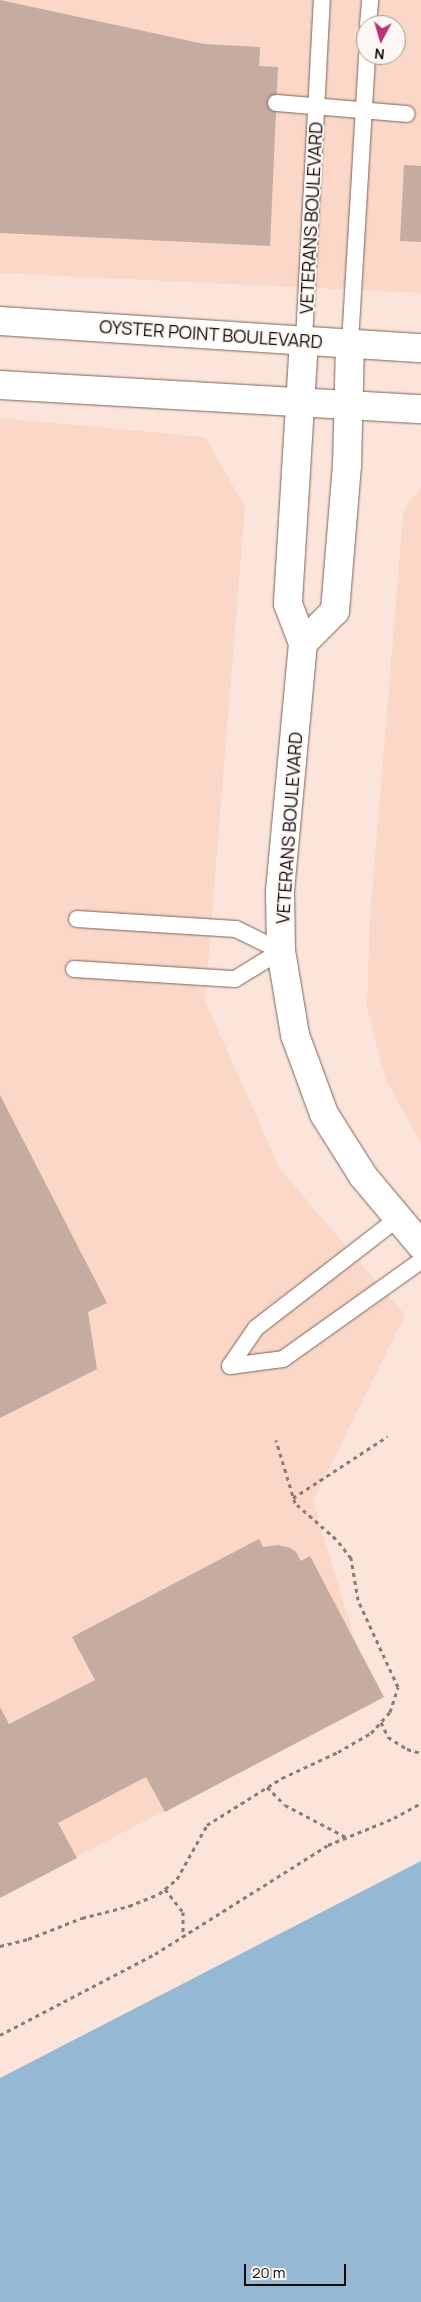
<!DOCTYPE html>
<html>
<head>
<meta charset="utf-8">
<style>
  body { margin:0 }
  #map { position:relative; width:421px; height:2302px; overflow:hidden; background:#fbe5db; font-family:Manrope,sans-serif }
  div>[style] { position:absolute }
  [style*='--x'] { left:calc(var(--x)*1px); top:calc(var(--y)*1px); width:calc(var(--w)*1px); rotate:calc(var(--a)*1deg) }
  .built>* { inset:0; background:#fbd7c8 }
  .water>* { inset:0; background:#95b8d5 }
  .building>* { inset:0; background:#c6aba0 }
  .path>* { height:3px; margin-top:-1.5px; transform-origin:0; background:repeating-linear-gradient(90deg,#8a7b74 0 4px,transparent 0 8px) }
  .roads { filter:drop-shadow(0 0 1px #7b6359) drop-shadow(0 0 1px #7b6359) }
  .lane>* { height:16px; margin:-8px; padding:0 8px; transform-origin:8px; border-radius:8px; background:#fff }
  .street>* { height:28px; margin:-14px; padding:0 14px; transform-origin:14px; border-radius:14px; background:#fff }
  .secondary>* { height:28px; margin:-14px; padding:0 14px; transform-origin:14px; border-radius:14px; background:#fff }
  span { translate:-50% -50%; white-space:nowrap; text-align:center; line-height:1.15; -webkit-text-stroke:4px #fcf6f4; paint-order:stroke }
  .street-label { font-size:18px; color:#120a06 }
  .north { position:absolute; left:356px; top:15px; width:50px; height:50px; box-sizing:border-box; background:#fcf6f4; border:1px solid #9e9895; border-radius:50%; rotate:186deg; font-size:14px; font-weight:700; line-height:20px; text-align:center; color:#120a06 }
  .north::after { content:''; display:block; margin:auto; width:18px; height:22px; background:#ba3272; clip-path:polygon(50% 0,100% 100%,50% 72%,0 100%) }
  .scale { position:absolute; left:244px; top:2264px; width:102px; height:22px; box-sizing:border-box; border:2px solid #120a06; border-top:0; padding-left:6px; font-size:15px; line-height:18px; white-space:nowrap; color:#120a06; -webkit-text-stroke:4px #fcf6f4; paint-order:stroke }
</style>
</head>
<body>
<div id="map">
  <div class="built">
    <i style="clip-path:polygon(evenodd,0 0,421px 0,421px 293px,0 273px,0 0,366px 25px,396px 25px,396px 55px,366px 55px,366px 25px)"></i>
    <i style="clip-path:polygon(0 418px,205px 437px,245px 507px,205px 1001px,280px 1169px,405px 1315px,313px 1501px,374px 1703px,0 1896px)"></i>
    <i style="clip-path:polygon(421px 488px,421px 1142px,386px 1081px,367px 1009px,370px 917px,403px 516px,407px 504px)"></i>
  </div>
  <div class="water">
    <i style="clip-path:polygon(421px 1861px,421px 2302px,0 2302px,0 2078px)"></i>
  </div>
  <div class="building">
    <i style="clip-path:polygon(0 0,204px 44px,260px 47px,259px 66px,278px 67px,270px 246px,0 233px)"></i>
    <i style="clip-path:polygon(404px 165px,421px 166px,421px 242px,400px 241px)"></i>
    <i style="clip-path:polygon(0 1095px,107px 1303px,88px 1312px,97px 1369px,0 1418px)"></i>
    <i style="clip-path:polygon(259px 1539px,263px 1547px,278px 1545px,290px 1548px,296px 1552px,301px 1561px,310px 1556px,384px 1697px,165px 1812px,146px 1777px,58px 1823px,77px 1858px,0 1898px,0 1707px,9px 1724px,95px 1680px,72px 1637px)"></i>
  </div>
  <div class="path">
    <i style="--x:293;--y:1498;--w:113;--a:-33.1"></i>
    <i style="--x:381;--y:1722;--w:17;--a:65"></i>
    <i style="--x:388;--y:1737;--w:22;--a:32"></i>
    <i style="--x:407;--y:1749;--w:15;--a:16"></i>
    <i style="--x:267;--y:1787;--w:25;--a:45"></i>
    <i style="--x:285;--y:1805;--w:69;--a:27.7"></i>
    <i style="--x:165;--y:1889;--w:29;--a:52"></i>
    <i style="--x:183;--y:1912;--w:24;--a:90"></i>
    <i style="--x:0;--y:1946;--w:29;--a:-14"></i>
    <i style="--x:28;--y:1939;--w:58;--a:-21.3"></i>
    <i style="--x:82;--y:1918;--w:49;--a:-14.3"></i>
    <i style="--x:129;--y:1906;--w:32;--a:-22"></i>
    <i style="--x:159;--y:1894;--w:23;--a:-40"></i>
    <i style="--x:177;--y:1879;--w:62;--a:-60.9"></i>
    <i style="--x:207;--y:1825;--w:89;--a:-32.1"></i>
    <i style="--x:282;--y:1778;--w:62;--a:-24.9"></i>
    <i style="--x:338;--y:1752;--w:38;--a:-30"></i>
    <i style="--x:371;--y:1733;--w:28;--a:-48"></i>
    <i style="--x:390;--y:1712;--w:26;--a:-72"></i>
    <i style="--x:398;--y:1687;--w:96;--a:-114.7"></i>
    <i style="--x:358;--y:1600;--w:43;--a:-99.5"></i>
    <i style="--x:351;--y:1558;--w:24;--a:-128"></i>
    <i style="--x:336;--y:1539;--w:55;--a:-138.7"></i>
    <i style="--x:295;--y:1503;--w:66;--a:-106.8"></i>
    <i style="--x:0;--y:2035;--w:175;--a:-27.6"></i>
    <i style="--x:155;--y:1954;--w:204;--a:-32.2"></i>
    <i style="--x:328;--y:1845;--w:71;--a:-22.2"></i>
    <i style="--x:394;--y:1818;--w:31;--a:-29"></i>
  </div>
  <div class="roads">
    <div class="lane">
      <i style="--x:368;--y:25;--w:25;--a:-85"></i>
      <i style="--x:276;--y:103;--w:131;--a:4.8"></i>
      <i style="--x:304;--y:340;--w:340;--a:-87"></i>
      <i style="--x:350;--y:343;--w:289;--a:-86.6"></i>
      <i style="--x:77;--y:919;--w:159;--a:3.6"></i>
      <i style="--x:236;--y:929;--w:50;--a:26.1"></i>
      <i style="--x:74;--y:969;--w:161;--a:3.6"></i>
      <i style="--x:235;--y:979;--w:54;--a:-31.3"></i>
      <i style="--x:230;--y:1366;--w:46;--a:-55.6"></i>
      <i style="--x:256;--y:1328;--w:178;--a:-37.7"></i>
      <i style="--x:230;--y:1366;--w:53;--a:-7.5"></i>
      <i style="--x:283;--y:1359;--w:169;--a:-35.4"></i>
    </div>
    <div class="street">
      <i style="--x:304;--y:340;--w:264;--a:93.5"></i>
      <i style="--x:288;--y:604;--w:42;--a:69"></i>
      <i style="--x:303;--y:643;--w:251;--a:95.3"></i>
      <i style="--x:280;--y:893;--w:58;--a:89"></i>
      <i style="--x:281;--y:951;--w:85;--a:80.5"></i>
      <i style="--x:295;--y:1035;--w:84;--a:69.8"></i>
      <i style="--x:324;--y:1114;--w:73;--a:57.8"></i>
      <i style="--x:363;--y:1176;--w:90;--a:50"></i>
      <i style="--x:303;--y:643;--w:45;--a:-45"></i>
      <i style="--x:335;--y:611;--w:145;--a:-85.3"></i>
      <i style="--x:347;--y:466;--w:123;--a:-88.6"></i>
    </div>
    <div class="secondary">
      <i style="--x:0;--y:321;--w:422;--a:3.7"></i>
      <i style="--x:0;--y:385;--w:422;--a:3.3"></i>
    </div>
  </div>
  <div class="street-label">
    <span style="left:311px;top:218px;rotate:-87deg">VETERANS BOULEVARD</span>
    <span style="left:211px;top:334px;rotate:4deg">OYSTER POINT BOULEVARD</span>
    <span style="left:289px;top:828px;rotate:-86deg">VETERANS BOULEVARD</span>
  </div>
  <div class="north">N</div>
  <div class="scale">20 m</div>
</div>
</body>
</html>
